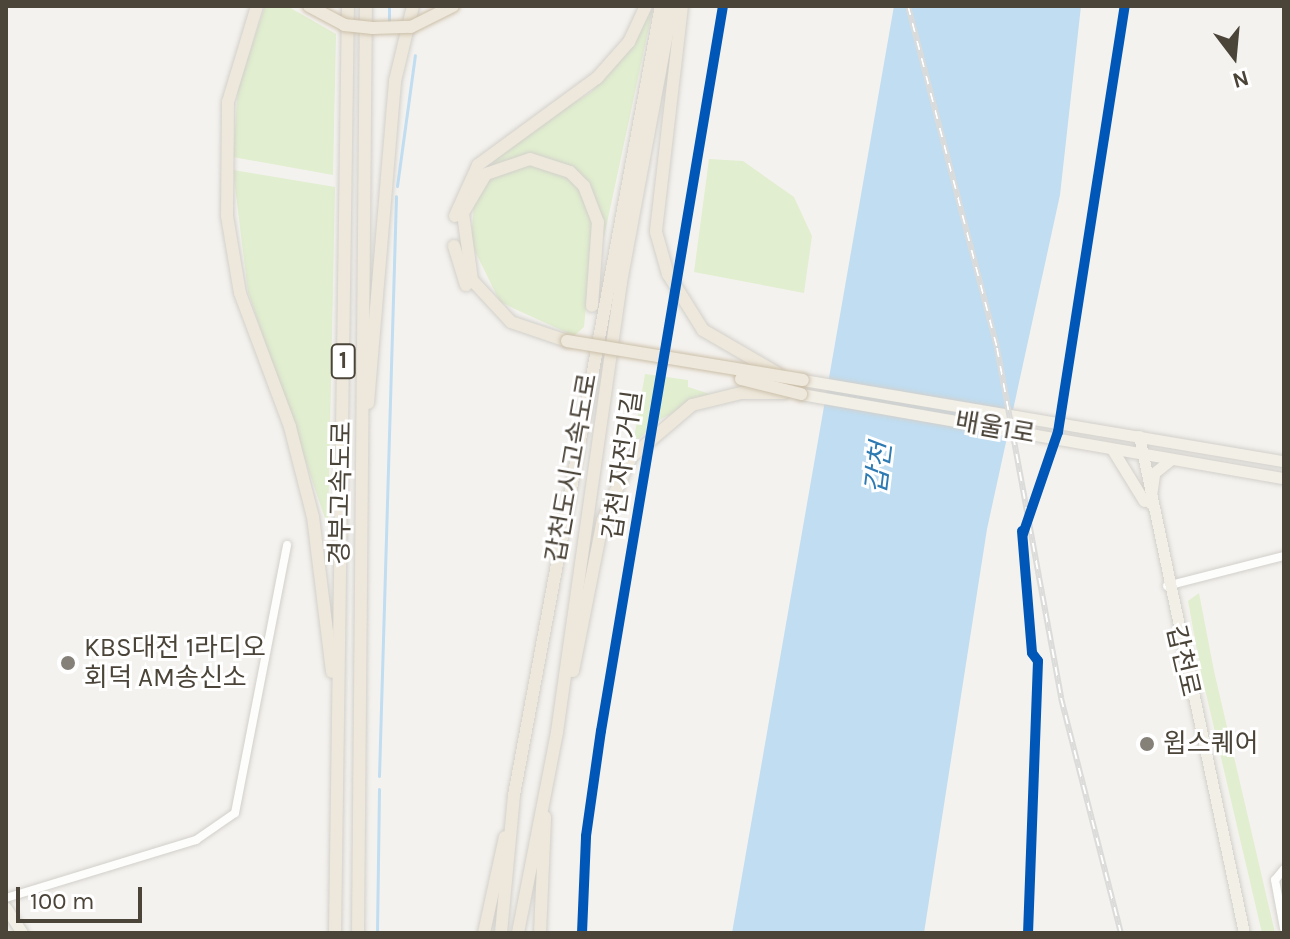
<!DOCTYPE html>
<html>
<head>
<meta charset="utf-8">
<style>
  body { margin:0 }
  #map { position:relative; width:1290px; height:939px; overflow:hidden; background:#f4f2ee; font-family:Karla,"Noto Sans KR",sans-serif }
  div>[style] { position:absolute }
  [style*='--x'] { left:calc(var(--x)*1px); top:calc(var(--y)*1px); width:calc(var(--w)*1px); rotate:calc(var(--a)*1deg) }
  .green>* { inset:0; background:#e1eecf }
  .water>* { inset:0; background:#c0ddf1 }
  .stream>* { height:3px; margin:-1.5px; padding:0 1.5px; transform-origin:1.5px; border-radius:1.5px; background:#c0ddf1 }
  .roads { filter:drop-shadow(0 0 2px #d2d0cb) drop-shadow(0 0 2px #d2d0cb) }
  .minor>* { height:8px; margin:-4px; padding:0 4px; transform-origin:4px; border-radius:4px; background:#fdfdfc }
  .major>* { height:11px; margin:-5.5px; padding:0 5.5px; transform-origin:5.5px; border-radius:5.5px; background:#f2efe6 }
  .highway>* { height:12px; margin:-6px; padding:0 6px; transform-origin:6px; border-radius:6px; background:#ede8db }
  .rail>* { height:6px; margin-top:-3px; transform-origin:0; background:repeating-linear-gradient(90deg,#fff 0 9px,#dbdbda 0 18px); box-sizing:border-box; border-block:2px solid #dbdbda }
  .bridges { filter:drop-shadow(0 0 2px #ccbfa9) drop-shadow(0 0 2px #ccbfa9) }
  .highway-bridge>* { height:12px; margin:-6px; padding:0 6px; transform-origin:6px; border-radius:6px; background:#ede8db }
  .cycleway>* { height:10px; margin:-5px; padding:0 5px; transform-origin:5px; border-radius:5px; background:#0057b8 }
  .dots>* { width:22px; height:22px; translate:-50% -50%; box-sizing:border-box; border:4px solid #fff; border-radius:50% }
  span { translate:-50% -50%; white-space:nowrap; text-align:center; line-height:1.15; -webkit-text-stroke:6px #fff; paint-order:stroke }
  .shield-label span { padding:2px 6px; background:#fff; border:2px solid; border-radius:6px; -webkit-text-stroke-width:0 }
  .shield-label { font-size:24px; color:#4b4439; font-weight:700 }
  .street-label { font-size:26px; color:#4b4439 }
  .poi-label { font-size:26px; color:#4b4439 }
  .left { translate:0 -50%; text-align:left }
  .water-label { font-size:28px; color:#2e7ab2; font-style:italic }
  .frame { position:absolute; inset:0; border:8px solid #4b4439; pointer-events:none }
  .north { position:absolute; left:1194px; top:16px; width:80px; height:80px; -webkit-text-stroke:6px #fff; paint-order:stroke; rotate:164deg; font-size:22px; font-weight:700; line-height:32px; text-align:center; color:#4b4439 }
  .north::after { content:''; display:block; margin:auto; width:28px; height:36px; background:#4b4439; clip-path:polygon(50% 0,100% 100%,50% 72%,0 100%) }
  .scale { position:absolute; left:16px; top:887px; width:126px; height:36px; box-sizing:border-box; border:4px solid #4b4439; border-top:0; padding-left:10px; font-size:24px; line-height:28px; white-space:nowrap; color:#4b4439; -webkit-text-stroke:6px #fff; paint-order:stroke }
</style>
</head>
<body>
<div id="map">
  <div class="green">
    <i style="clip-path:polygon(265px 6px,287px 6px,336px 34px,333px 175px,233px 157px,238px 88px)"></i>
    <i style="clip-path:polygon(653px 8px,604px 237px,585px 185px,531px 158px,475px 178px,533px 127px,590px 93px,631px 48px)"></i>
    <i style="clip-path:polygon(709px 159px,743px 161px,794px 197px,812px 236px,804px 293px,694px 272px)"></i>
    <i style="clip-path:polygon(544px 164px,571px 179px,589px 202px,594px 226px,584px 327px,574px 336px,500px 302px,471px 243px,474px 203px,490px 179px,516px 165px)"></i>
    <i style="clip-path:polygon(233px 170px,335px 187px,328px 527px,248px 292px)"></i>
    <i style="clip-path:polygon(645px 374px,688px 380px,688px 387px,710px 394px,661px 419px,633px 444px)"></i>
    <i style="clip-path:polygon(1199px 593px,1214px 671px,1275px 933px,1262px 933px,1201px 672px,1188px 601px)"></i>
  </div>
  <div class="water">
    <i style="clip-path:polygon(894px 6px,1081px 6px,1060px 195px,987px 529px,924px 933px,732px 933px)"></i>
  </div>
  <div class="stream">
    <i style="--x:389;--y:21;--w:15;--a:-90"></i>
    <i style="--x:397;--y:186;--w:132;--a:-82.2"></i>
    <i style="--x:379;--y:776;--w:580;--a:-88.32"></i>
    <i style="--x:377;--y:933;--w:144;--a:-89.2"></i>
  </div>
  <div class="roads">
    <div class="minor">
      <i style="--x:1167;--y:586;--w:121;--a:-14.4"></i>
      <i style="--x:1284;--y:869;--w:14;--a:129"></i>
      <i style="--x:1275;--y:880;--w:49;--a:79.4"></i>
      <i style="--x:6;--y:898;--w:199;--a:-17"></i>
      <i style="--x:196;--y:840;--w:47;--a:-34.7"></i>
      <i style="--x:235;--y:813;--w:273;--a:-79"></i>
    </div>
    <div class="major">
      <i style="--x:803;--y:380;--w:488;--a:9.6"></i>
      <i style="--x:801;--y:394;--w:490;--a:9.9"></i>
      <i style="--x:1139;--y:436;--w:508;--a:78.07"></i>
      <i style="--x:1112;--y:449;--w:61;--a:58.4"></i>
      <i style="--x:1150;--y:503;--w:30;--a:-82"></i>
      <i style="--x:1154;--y:473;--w:22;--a:-39"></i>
      <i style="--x:6;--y:908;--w:30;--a:57"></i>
    </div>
    <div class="highway">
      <i style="--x:257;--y:6;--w:100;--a:106.8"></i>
      <i style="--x:228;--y:102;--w:114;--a:90.5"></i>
      <i style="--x:227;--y:216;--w:78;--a:80.4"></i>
      <i style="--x:240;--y:293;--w:143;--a:69.5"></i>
      <i style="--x:290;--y:427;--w:93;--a:75.7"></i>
      <i style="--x:313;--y:517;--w:156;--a:83"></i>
      <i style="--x:682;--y:6;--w:227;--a:96.6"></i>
      <i style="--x:656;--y:232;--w:44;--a:74.1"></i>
      <i style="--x:668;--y:274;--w:66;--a:58"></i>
      <i style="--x:703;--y:330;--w:86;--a:30.2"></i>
      <i style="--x:455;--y:216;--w:56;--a:-65.7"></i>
      <i style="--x:478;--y:165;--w:147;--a:-36.2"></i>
      <i style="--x:597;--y:78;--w:48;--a:-48.4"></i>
      <i style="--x:629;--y:42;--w:40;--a:-65"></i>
      <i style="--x:454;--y:246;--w:41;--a:72.9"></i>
      <i style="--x:567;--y:341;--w:59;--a:-161.3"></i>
      <i style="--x:511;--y:322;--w:57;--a:-132.9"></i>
      <i style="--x:472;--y:280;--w:68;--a:-97.7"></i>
      <i style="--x:463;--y:213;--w:45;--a:-59.5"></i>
      <i style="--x:486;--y:174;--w:46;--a:-18.8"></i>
      <i style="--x:530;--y:159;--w:42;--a:18"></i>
      <i style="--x:570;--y:172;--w:20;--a:45"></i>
      <i style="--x:584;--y:186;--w:39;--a:69"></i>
      <i style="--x:598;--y:222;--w:84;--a:94.1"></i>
      <i style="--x:368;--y:403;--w:323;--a:-85.2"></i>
      <i style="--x:395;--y:81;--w:77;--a:-76.5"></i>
      <i style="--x:573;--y:671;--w:154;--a:-78.8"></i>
      <i style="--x:603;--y:520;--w:69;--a:-66"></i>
      <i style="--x:631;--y:457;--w:80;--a:-40.4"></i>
      <i style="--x:692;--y:405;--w:50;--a:-13.8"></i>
      <i style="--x:741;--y:393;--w:43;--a:0"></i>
      <i style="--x:335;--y:933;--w:927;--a:-89.2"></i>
      <i style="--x:358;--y:933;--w:927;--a:-89.51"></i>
      <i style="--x:484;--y:933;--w:98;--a:-77.7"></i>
      <i style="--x:501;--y:933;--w:139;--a:-84.6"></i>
      <i style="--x:514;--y:795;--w:803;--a:-79.45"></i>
      <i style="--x:518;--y:933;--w:205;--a:-79"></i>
      <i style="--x:557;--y:732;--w:455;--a:-81.9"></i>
      <i style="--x:621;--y:282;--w:281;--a:-79.5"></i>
      <i style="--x:540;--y:933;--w:116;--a:-87.5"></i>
    </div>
  </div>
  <div class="rail">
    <i style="--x:908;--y:6;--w:353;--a:75.4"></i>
    <i style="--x:997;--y:348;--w:356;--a:79.6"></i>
    <i style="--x:1061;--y:698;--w:243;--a:75.7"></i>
  </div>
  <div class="bridges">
    <div class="highway-bridge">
      <i style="--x:309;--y:6;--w:40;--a:28"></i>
      <i style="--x:344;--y:25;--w:29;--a:6"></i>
      <i style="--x:373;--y:28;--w:38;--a:-2"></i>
      <i style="--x:411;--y:27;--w:47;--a:-26.6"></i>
      <i style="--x:567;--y:341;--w:239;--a:9.4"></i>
      <i style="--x:741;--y:379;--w:62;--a:14"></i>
    </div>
  </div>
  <div class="cycleway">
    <i style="--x:1022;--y:531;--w:122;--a:85.3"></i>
    <i style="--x:1032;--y:653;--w:10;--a:53"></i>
    <i style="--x:1038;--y:661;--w:272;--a:92.1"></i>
    <i style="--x:1023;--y:534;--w:108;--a:-71.1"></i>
    <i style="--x:1058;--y:432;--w:431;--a:-81.1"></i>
    <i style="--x:582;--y:933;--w:97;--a:-87.6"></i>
    <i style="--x:586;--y:836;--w:106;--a:-81.9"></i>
    <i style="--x:601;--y:731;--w:735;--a:-80.45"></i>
  </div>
  <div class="dots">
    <i style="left:68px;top:663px;background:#868178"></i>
    <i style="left:1147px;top:744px;background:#868178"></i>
  </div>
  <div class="shield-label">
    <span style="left:343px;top:361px">1</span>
  </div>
  <div class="street-label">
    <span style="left:995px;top:428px;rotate:10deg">배울1로</span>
    <span style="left:623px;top:465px;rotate:-82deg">갑천 자전거길</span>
    <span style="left:572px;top:468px;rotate:-80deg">갑천도시고속도로</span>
    <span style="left:341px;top:493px;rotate:-89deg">경부고속도로</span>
    <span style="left:1183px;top:661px;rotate:77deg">갑천로</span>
  </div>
  <div class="poi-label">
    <span class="left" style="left:84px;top:663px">KBS대전 1라디오<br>회덕 AM송신소</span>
    <span class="left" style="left:1163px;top:744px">윕스퀘어</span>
  </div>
  <div class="water-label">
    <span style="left:879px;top:468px;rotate:-83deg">갑천</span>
  </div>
  <div class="frame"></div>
  <div class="north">N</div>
  <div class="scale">100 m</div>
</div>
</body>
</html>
